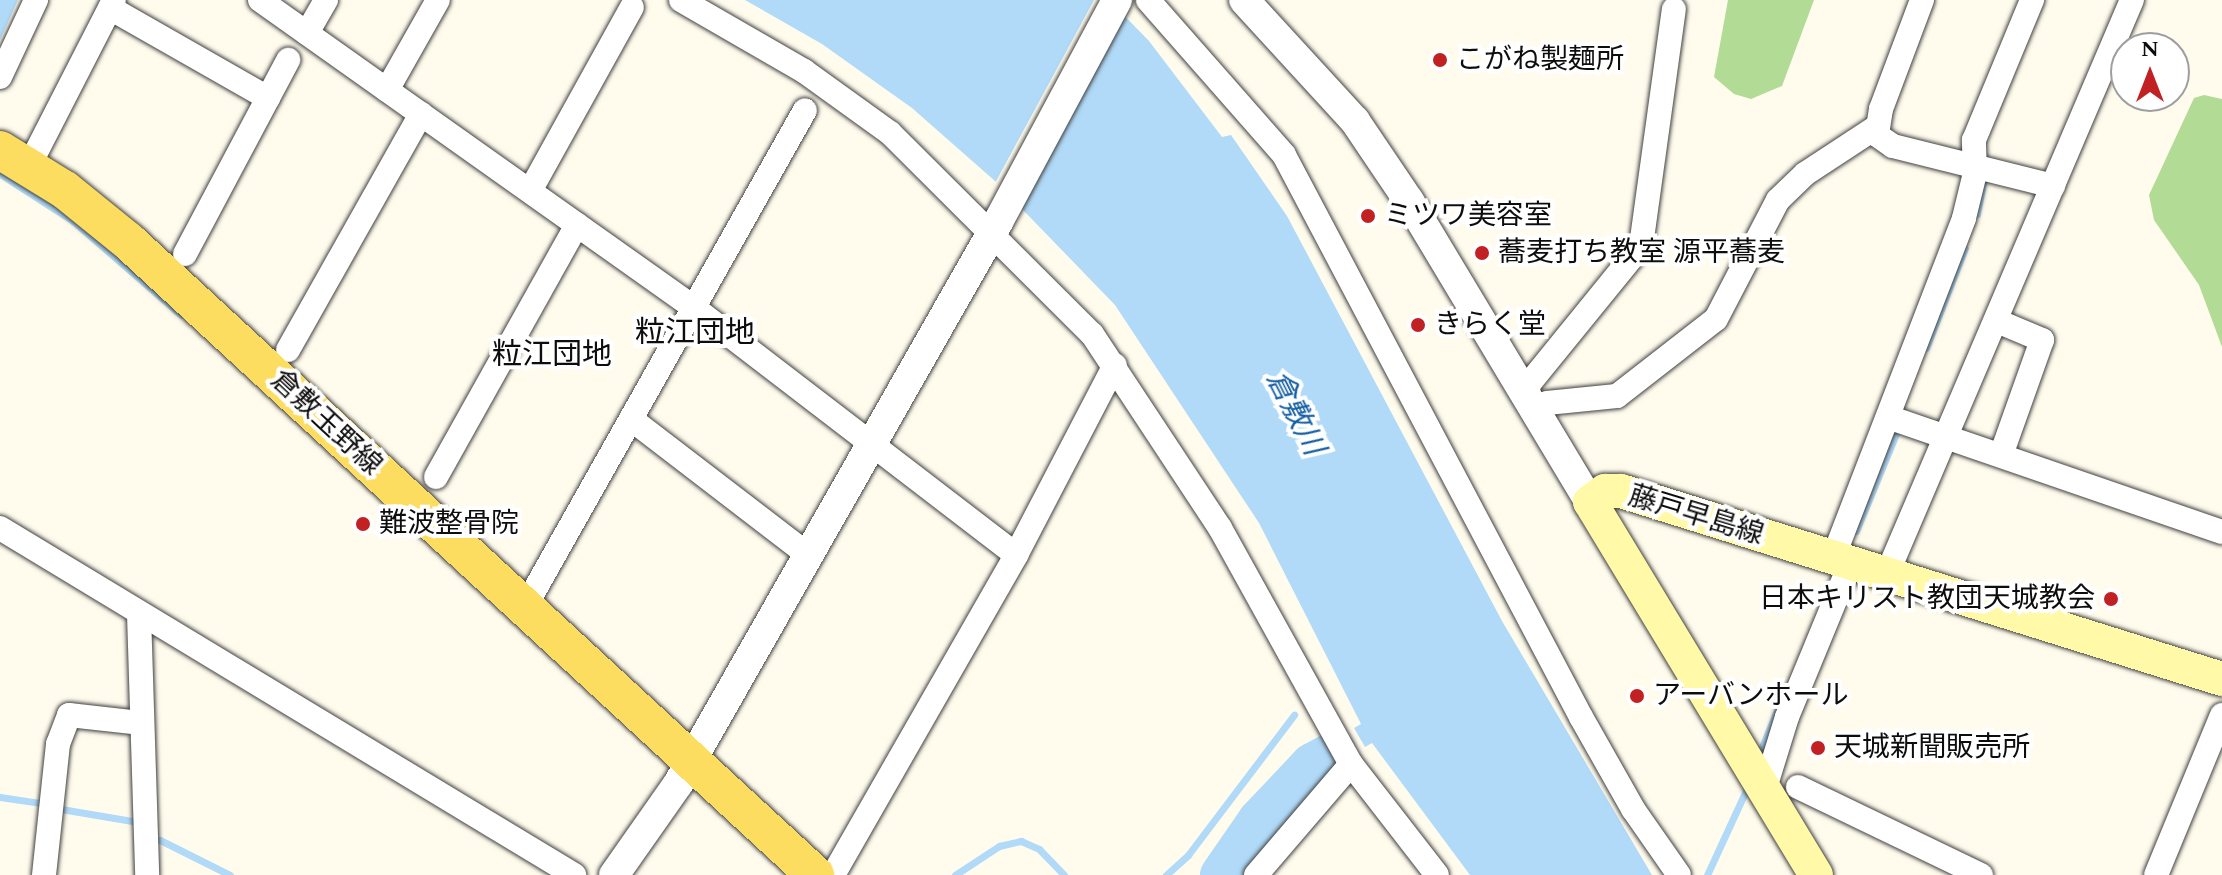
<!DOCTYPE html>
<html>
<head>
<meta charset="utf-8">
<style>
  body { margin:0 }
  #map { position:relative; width:2222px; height:875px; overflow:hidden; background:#fffced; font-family:Spectral,"Noto Sans JP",serif }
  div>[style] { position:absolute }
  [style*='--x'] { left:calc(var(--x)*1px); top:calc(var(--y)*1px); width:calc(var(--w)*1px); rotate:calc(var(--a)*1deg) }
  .forest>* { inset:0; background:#b2dc95 }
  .water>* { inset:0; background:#b0daf8 }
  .pier>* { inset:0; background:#fffced }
  .stream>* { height:7px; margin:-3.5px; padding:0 3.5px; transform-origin:3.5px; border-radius:3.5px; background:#b0daf8 }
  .river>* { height:42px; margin:-21px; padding:0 21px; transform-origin:21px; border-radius:21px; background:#b0daf8 }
  .roads { filter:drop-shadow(0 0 2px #404040) drop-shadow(0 0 2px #404040) }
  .minor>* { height:24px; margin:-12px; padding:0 12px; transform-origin:12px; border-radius:12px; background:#fff }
  .tertiary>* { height:30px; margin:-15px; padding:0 15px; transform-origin:15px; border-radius:15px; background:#fff }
  .secondary>* { height:34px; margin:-17px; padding:0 17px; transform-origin:17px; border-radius:17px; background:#fff9a8 }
  .primary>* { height:38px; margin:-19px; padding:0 19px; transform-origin:19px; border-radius:19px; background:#fcdd60 }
  .dots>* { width:22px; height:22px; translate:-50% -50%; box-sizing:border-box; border:4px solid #fff; border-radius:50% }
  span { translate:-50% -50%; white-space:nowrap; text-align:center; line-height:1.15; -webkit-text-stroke:8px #fff; paint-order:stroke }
  .poi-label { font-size:28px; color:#0d0d0d }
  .left { translate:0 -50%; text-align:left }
  .right { translate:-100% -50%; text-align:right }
  .street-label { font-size:28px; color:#0d0d0d }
  .neighbourhood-label { font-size:30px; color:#0d0d0d }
  .water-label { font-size:30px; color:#135ea2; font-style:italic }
  .north { position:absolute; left:2110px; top:32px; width:80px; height:80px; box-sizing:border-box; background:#fff; border:2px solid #9e9e9e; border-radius:50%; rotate:0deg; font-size:22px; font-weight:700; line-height:32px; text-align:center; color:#0d0d0d }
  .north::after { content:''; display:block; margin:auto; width:28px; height:36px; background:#c12122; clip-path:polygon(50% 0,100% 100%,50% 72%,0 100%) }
</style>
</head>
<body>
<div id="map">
  <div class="forest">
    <i style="clip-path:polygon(1728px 0,1814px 0,1782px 86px,1751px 99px,1734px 94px,1714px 77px)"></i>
    <i style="clip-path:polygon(2204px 95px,2222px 99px,2222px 347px,2199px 285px,2154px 220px,2149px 195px,2194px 98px)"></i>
  </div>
  <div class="water">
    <i style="clip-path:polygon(0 0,18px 0,0 40px)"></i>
    <i style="clip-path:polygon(745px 0,1109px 0,1149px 41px,1222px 137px,1231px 135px,1287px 216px,1502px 621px,1652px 875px,1470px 875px,1372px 743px,1365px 747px,1354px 728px,1361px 724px,1259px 523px,1115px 305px,995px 181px,912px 108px,822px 44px)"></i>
  </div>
  <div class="pier">
    <i style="clip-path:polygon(1094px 0,1114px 0,1019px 211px,994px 185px)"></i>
  </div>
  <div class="stream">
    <i style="--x:0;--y:174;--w:87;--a:32.8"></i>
    <i style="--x:73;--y:221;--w:143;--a:41"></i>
    <i style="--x:1977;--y:214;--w:32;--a:-79"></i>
    <i style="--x:1926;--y:348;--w:107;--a:-68.7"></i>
    <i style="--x:1856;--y:531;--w:116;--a:-67.6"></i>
    <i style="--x:1757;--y:759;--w:55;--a:-67.6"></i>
    <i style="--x:0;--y:797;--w:40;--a:8.5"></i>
    <i style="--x:61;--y:809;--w:78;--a:9.6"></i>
    <i style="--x:160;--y:840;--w:78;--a:26.6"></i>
    <i style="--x:955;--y:875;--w:53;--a:-33.4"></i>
    <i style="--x:999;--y:846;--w:23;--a:-13"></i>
    <i style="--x:1021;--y:841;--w:20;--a:24"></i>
    <i style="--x:1039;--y:849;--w:36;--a:46"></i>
    <i style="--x:1166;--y:875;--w:30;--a:-42"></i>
    <i style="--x:1188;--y:855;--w:176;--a:-52.9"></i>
    <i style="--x:1707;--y:875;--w:98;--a:-65.3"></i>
  </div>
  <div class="river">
    <i style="--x:1221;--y:875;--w:67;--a:-55.4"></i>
    <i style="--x:1259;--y:820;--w:77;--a:-46.6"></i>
    <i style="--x:1312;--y:764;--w:26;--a:-28"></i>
  </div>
  <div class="roads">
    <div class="minor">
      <i style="--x:260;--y:0;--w:531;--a:35.34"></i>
      <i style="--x:693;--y:307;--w:407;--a:37.5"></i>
      <i style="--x:681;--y:0;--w:142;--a:30"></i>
      <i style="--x:804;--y:71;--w:106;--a:35.8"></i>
      <i style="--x:890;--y:133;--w:285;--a:44.9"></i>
      <i style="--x:1092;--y:334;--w:232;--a:56.6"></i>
      <i style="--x:1220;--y:528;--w:270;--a:61"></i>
      <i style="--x:1351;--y:764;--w:140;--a:52.2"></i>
      <i style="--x:1148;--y:0;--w:206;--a:48.7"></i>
      <i style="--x:1284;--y:155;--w:636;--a:62.14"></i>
      <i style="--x:1581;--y:717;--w:106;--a:60.5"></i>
      <i style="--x:1633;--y:809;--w:80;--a:55.1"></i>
      <i style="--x:1922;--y:0;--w:116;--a:110.6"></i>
      <i style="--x:1881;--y:109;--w:26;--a:99"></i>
      <i style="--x:1877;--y:135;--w:19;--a:35"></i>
      <i style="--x:1893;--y:146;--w:165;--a:14"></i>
      <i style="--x:110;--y:8;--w:182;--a:29.7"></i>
      <i style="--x:307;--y:33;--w:38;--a:-60"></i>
      <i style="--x:0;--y:77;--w:85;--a:-64.9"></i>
      <i style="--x:387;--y:90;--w:103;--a:-60.5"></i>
      <i style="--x:29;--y:166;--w:186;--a:-62.9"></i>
      <i style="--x:530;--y:191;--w:210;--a:-61"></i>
      <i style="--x:185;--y:254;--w:220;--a:-62"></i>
      <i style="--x:1997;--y:321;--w:49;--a:22.9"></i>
      <i style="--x:2042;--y:340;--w:122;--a:109.6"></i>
      <i style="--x:288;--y:350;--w:271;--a:-60.6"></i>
      <i style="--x:1529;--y:400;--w:15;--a:-94"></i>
      <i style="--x:1528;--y:385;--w:179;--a:-50.9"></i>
      <i style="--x:1641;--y:246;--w:239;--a:-82.1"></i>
      <i style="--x:1536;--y:412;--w:14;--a:-39"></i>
      <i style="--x:1547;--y:403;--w:70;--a:-5.7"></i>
      <i style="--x:1617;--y:396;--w:125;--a:-37.9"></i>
      <i style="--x:1716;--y:319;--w:134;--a:-62.5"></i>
      <i style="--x:1778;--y:200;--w:37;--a:-44"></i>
      <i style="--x:1805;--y:174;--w:84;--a:-33.3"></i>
      <i style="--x:1888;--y:417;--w:353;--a:19"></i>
      <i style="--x:631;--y:419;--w:222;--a:37.5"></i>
      <i style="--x:436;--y:477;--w:289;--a:-60.8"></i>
      <i style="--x:0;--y:528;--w:671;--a:31.15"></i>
      <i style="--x:1833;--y:558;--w:364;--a:-68.9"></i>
      <i style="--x:1964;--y:218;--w:46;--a:-76.3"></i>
      <i style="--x:1975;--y:173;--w:33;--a:-92"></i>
      <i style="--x:1974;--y:140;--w:152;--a:-67.5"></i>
      <i style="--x:1887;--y:574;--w:624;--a:-66.89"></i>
      <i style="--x:525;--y:607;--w:570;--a:-60.6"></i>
      <i style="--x:139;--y:614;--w:261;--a:88.2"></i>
      <i style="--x:1798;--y:787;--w:203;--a:25.7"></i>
      <i style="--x:1765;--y:788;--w:74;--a:-72.8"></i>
      <i style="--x:1787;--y:717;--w:165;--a:-67.6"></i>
      <i style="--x:44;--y:875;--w:132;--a:-83.9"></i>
      <i style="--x:58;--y:744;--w:31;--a:-69"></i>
      <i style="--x:69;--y:715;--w:71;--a:6.4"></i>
      <i style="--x:833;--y:875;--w:369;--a:-60.2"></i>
      <i style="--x:1016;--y:555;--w:214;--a:-62.5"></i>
      <i style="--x:1256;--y:875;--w:146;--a:-49.4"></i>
      <i style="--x:2156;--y:875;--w:173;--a:-67.6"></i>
    </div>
    <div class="tertiary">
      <i style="--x:1244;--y:0;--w:164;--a:47.5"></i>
      <i style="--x:1355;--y:121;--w:97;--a:56"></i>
      <i style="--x:1409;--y:201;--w:351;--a:59"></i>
      <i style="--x:614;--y:875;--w:111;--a:-54.9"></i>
      <i style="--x:678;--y:784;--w:647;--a:-60.34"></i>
      <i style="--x:998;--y:222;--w:252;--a:-61.8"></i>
    </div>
    <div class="secondary">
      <i style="--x:1816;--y:875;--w:436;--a:-121.2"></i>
      <i style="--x:1590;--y:502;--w:19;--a:-36"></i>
      <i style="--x:1605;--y:491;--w:16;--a:0"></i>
      <i style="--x:1621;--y:491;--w:630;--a:17.37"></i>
    </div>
    <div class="primary">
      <i style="--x:0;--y:150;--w:76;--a:31.6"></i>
      <i style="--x:65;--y:190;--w:81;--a:39"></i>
      <i style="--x:128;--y:241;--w:935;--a:42.7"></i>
    </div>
  </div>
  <div class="dots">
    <i style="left:1440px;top:60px;background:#c12122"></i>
    <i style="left:1368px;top:216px;background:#c12122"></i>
    <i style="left:1482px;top:253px;background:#c12122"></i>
    <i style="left:1418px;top:325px;background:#c12122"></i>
    <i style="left:363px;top:524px;background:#c12122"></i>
    <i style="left:2111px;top:599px;background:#c12122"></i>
    <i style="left:1637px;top:696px;background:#c12122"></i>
    <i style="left:1818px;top:748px;background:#c12122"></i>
  </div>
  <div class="poi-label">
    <span class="left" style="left:1456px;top:60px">こがね製麺所</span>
    <span class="left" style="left:1384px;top:216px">ミツワ美容室</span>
    <span class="left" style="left:1498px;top:253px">蕎麦打ち教室 源平蕎麦</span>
    <span class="left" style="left:1434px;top:325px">きらく堂</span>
    <span class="left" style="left:379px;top:524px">難波整骨院</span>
    <span class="right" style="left:2095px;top:599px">日本キリスト教団天城教会</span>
    <span class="left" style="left:1653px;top:696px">アーバンホール</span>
    <span class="left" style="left:1834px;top:748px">天城新聞販売所</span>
  </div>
  <div class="street-label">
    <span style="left:326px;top:423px;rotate:43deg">倉敷玉野線</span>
    <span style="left:1696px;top:516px;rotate:17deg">藤戸早島線</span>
  </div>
  <div class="neighbourhood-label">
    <span style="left:695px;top:333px">粒江団地</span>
    <span style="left:552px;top:355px">粒江団地</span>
  </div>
  <div class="water-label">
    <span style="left:1295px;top:413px;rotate:63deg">倉敷川</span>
  </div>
  <div class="north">N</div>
</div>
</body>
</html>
